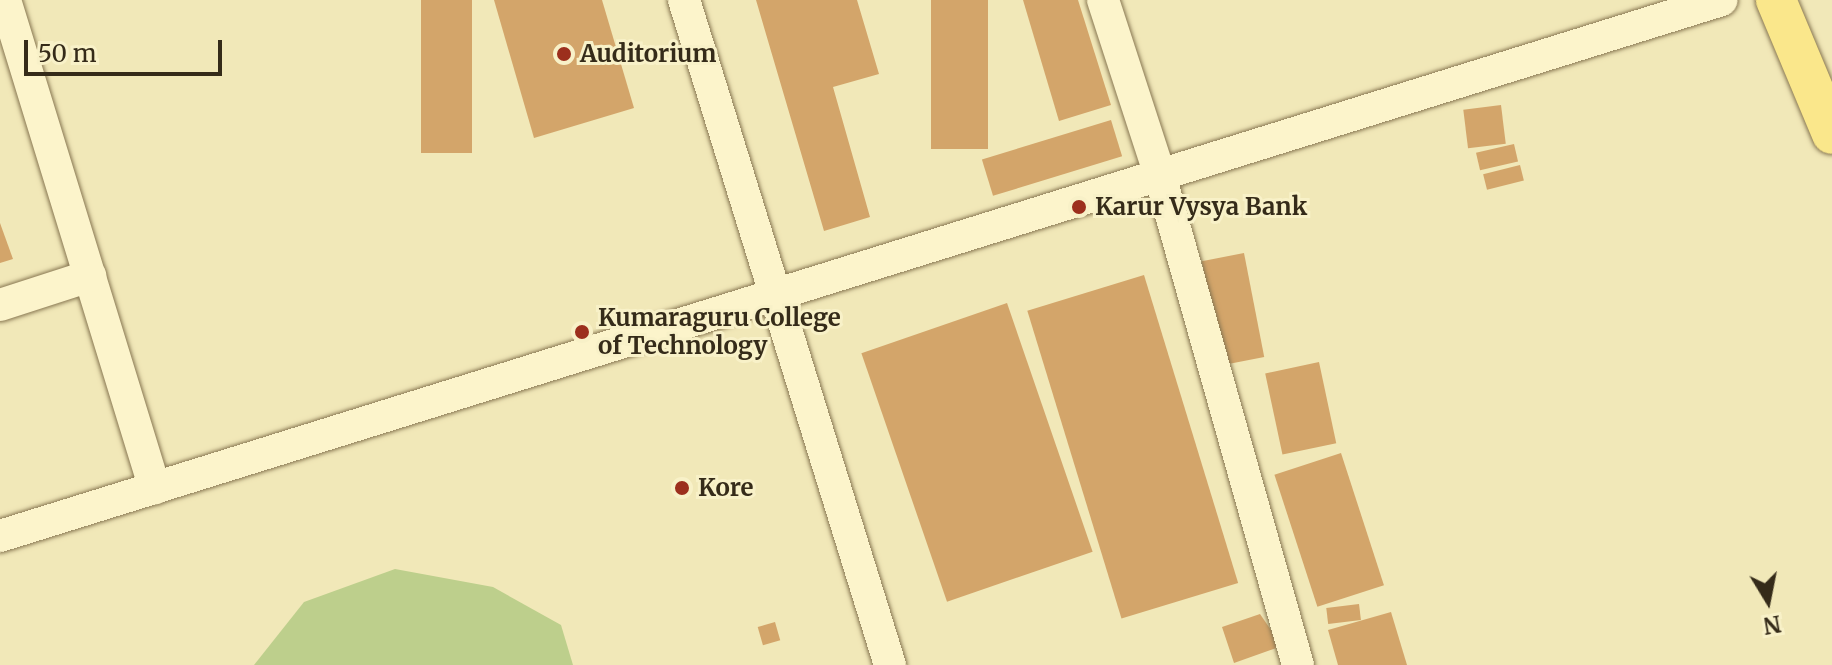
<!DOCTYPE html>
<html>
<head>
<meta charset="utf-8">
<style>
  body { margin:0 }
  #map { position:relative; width:1832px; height:665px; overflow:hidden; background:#f1e8b8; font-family:Merriweather,serif }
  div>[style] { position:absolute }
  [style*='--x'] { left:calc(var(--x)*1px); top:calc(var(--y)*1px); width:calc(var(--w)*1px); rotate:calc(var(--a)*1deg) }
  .green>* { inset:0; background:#bdcf8c }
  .building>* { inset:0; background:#d3a56a; transform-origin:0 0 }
  .roads { filter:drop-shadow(0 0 2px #887752) drop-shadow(0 0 2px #887752) }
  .minor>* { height:32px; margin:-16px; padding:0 16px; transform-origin:16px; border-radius:16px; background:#fcf4cb }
  .major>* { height:40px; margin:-20px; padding:0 20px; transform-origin:20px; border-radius:20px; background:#fae78b }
  .dots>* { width:22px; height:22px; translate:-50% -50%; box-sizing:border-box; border:4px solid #f8f1c8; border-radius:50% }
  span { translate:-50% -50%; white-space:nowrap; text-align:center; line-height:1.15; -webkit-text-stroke:6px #f8f1c8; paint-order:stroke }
  .poi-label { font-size:24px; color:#352b19; font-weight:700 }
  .left { translate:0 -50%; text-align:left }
  .north { position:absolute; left:1728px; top:561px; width:80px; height:80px; -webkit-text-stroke:6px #f8f1c8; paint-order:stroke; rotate:170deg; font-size:22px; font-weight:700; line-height:32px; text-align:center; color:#352b19 }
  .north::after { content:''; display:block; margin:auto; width:28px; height:36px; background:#352b19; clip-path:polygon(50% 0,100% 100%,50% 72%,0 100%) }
  .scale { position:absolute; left:24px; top:40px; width:198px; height:36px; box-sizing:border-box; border:4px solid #352b19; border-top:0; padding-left:10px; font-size:24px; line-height:28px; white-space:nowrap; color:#352b19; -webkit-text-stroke:6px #f8f1c8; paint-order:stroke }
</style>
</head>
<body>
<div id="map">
  <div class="green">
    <i style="clip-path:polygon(395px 569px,493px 587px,561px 625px,573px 665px,254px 665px,304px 602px)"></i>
  </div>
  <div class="building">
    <i style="left:421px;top:0;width:51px;height:153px"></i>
    <i style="clip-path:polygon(494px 0,602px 0,634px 108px,534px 138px)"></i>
    <i style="clip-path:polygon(756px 0,857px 0,879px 74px,833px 87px,870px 217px,824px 231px)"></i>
    <i style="left:931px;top:0;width:57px;height:149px"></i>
    <i style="clip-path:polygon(1023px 0,1078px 0,1111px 105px,1059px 121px)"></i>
    <i style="left:1501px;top:105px;width:39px;height:38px;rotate:83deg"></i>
    <i style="left:1111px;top:120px;width:38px;height:135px;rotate:73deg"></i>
    <i style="left:1514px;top:144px;width:18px;height:39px;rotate:77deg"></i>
    <i style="left:1520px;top:165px;width:16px;height:38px;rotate:76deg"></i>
    <i style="clip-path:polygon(0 223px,13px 259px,0 263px)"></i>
    <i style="left:1244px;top:253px;width:106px;height:43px;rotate:79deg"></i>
    <i style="left:1144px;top:275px;width:322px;height:122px;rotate:73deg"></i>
    <i style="left:1007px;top:303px;width:263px;height:154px;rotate:71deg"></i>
    <i style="left:1319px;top:362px;width:83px;height:55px;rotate:78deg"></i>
    <i style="left:1341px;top:453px;width:139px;height:70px;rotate:72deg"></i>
    <i style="left:1359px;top:604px;width:16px;height:33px;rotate:83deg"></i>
    <i style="clip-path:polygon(1391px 612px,1407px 665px,1338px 665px,1328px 630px)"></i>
    <i style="clip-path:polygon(1260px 614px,1282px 646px,1234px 663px,1222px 627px)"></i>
    <i style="left:775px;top:622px;width:19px;height:18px;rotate:74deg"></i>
  </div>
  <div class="roads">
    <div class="minor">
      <i style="--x:5;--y:0;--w:511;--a:72.95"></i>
      <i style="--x:684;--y:0;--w:696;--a:72.79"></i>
      <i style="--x:1103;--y:0;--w:188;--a:72"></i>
      <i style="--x:1161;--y:179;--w:505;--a:74.26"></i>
      <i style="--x:0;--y:305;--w:95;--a:-17.9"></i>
      <i style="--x:0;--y:536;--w:1803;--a:-17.29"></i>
    </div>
    <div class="major">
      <i style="--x:1776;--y:0;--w:145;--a:67.3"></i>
    </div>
  </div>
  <div class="dots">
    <i style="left:564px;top:54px;background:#9c2f1d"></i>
    <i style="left:1079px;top:207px;background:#9c2f1d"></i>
    <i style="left:582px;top:332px;background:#9c2f1d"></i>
    <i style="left:682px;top:488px;background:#9c2f1d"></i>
  </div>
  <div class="poi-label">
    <span class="left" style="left:580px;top:54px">Auditorium</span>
    <span class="left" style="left:1095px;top:207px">Karur Vysya Bank</span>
    <span class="left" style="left:598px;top:332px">Kumaraguru College<br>of Technology</span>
    <span class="left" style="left:698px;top:488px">Kore</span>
  </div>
  <div class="north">N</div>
  <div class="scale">50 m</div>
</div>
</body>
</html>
